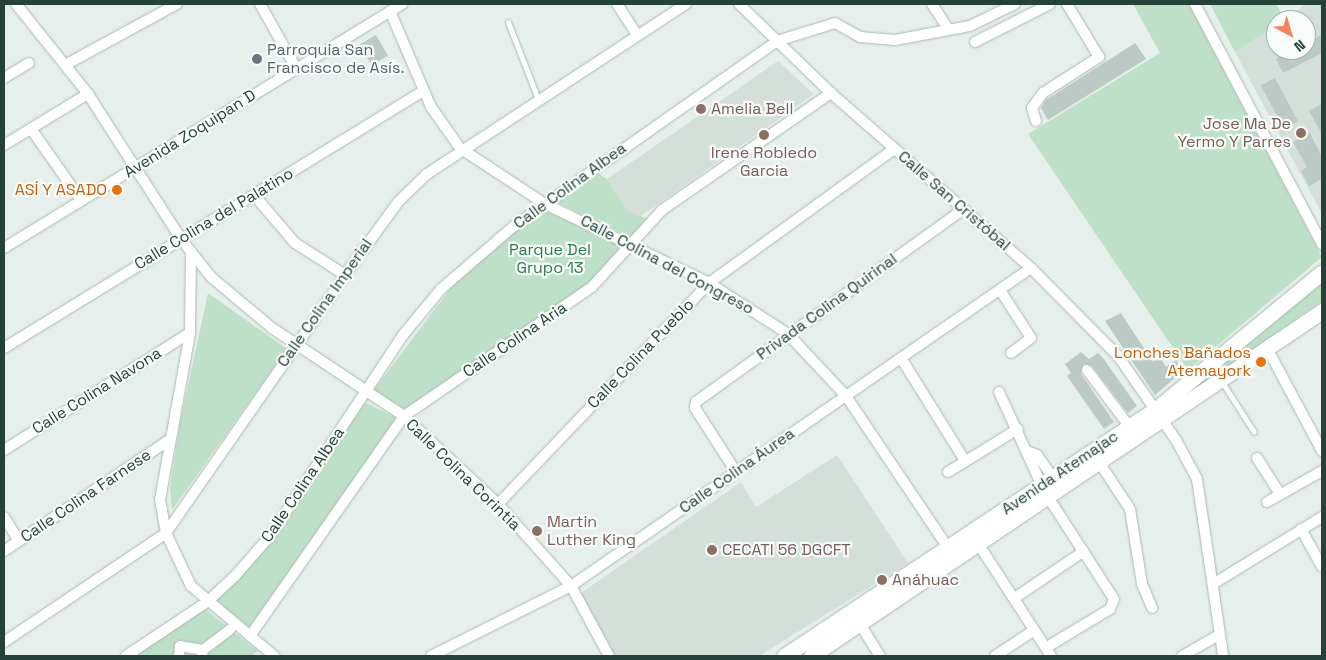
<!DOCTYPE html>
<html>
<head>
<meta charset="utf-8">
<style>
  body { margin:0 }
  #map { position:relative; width:1326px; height:660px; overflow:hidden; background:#e6efeb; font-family:"Space Grotesk",sans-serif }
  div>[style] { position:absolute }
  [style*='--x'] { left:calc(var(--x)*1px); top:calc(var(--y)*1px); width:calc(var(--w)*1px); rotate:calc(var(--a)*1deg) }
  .built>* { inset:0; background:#d4dfda }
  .green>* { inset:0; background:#bfe0c8 }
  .building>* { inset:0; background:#bbcac4; transform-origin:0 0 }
  .roads { filter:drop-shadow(0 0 1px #a8b8b2) drop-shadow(0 0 1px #a8b8b2) }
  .lane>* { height:5px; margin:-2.5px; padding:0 2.5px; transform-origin:2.5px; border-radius:2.5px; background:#fff }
  .street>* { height:10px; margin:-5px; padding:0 5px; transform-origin:5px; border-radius:5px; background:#fff }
  .secondary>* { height:15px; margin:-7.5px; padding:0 7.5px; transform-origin:7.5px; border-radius:7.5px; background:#fff }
  .dots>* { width:14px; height:14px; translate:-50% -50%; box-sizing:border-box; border:2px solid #f7fbf9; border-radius:50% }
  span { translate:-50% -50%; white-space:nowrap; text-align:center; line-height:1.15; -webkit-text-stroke:4.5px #f7fbf9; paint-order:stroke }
  .worship-label { font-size:16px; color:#5b616d }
  .left { translate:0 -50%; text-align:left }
  .education-label { font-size:16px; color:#785e54 }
  .right { translate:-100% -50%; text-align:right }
  .street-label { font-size:16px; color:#24423a }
  .food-label { font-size:16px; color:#c56008 }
  .park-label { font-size:16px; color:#2d7a4b }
  .frame { position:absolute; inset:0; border:5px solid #24423a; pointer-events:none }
  .north { position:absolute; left:1266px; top:10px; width:50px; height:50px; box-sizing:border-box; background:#f7fbf9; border:1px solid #a3b1ad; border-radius:50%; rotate:141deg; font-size:14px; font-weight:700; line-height:20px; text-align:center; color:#24423a }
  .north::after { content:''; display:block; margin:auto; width:18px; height:22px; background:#f4845f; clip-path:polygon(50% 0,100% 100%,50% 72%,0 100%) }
</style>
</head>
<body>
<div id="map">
  <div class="built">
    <i style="clip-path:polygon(1306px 4px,1322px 4px,1322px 214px,1235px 52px,1276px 25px,1276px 50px,1306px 50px,1306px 20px,1283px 20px)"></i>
    <i style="clip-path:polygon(778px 61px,814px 94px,641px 216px,628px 211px,607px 179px)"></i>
    <i style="clip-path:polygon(837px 455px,908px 563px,759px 656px,615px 656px,581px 593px,741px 482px,756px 507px)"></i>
  </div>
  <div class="green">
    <i style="clip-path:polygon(1133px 4px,1189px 4px,1322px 257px,1188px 370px,1028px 134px,1160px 53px)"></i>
    <i style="clip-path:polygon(1210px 4px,1276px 4px,1285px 19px,1276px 20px,1276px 25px,1235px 52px)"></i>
    <i style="clip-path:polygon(596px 172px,607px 179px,628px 211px,648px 219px,634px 239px,554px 201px)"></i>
    <i style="clip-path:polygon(543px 210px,625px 247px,586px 286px,405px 409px,373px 391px,460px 276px)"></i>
    <i style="clip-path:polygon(1322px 276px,1322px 301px,1165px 411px)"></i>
    <i style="clip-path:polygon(208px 293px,287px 349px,172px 510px,170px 488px,180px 423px)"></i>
    <i style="clip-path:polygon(362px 401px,397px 418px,248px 629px,216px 600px,242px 574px)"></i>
    <i style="clip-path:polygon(204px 608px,258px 651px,251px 656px,133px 656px)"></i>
  </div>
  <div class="building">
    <i style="left:376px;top:35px;width:24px;height:19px;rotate:60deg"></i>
    <i style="clip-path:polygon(1322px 35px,1322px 53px,1283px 73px,1276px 59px,1293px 50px,1306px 50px,1306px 43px)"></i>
    <i style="clip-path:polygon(1135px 43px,1146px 59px,1048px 120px,1041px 108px,1046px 100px)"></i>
    <i style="left:1275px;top:78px;width:49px;height:16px;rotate:62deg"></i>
    <i style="clip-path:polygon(1322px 104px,1322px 134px,1309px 111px)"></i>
    <i style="clip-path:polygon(1310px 133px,1322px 157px,1322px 179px,1309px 186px,1301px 171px,1307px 167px,1293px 142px)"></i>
    <i style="clip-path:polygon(1121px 313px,1152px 361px,1160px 357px,1166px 367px,1176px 360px,1183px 371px,1155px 395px,1105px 321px)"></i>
    <i style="clip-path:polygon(1081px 352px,1089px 359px,1098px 353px,1103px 358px,1137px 406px,1128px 413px,1092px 366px,1083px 364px,1081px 374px,1114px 422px,1104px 429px,1067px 376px,1071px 373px,1065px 364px)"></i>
  </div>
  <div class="roads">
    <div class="lane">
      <i style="--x:508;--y:22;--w:83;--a:68.7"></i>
      <i style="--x:1222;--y:382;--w:59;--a:57.4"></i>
    </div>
    <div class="street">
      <i style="--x:16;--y:4;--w:115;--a:51.3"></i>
      <i style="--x:88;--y:94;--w:172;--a:57.3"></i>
      <i style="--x:181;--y:239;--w:48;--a:51.7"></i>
      <i style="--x:211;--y:277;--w:80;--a:39.9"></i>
      <i style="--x:272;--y:328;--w:159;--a:33.7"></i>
      <i style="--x:404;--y:416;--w:129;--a:43.1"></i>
      <i style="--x:498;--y:504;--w:110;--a:48.3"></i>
      <i style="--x:571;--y:586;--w:80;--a:61.5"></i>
      <i style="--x:260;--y:4;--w:73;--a:60.6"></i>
      <i style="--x:617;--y:4;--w:37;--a:57"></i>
      <i style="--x:739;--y:4;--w:128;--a:44.1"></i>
      <i style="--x:831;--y:93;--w:266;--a:41.2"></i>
      <i style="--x:1031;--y:268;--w:124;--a:45.3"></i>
      <i style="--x:1118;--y:356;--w:102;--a:55.4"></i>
      <i style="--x:1176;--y:440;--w:44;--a:61.7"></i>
      <i style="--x:1197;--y:479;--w:179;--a:81.6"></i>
      <i style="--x:932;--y:4;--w:30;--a:57"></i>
      <i style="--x:1195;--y:4;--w:272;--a:62.1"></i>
      <i style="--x:390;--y:11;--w:104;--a:66.9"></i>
      <i style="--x:431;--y:107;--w:50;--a:54.7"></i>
      <i style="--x:460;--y:148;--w:102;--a:33.4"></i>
      <i style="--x:545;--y:204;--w:182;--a:25.7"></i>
      <i style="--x:709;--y:283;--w:94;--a:32.8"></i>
      <i style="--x:788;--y:334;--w:85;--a:46.9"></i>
      <i style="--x:846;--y:396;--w:187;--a:56.1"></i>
      <i style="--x:975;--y:42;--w:84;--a:-26.9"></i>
      <i style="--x:67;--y:64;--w:125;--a:-28.6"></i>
      <i style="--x:4;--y:78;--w:29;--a:-31"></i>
      <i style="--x:1036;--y:121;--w:14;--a:-107"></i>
      <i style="--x:1032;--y:108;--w:19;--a:-54"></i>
      <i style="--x:1043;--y:93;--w:67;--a:-32.7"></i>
      <i style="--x:1099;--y:57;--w:62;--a:-121.1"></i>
      <i style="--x:31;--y:129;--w:87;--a:54.8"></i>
      <i style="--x:4;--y:145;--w:98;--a:-31.3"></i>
      <i style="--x:254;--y:195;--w:63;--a:49.5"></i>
      <i style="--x:295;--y:243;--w:59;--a:32.6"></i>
      <i style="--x:4;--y:248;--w:467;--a:-31.5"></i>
      <i style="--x:191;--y:252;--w:81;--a:90.7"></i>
      <i style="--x:190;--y:333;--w:169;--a:100.2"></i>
      <i style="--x:160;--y:499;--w:35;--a:80"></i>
      <i style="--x:166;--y:533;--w:59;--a:64.7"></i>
      <i style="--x:191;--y:586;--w:109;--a:40.1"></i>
      <i style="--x:1000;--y:290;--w:57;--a:57.1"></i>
      <i style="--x:1031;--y:338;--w:25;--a:143"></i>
      <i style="--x:4;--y:348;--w:492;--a:-31.5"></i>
      <i style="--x:1267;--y:348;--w:117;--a:61.9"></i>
      <i style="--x:901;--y:358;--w:121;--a:58.1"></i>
      <i style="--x:1087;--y:370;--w:70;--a:53.1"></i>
      <i style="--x:999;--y:392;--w:103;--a:65.4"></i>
      <i style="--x:4;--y:450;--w:220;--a:-32.2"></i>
      <i style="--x:1029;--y:452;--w:9;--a:21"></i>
      <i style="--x:1037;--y:455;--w:28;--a:55"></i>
      <i style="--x:1257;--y:458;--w:43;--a:57.4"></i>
      <i style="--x:1099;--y:462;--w:56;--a:56.6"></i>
      <i style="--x:1130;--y:509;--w:76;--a:80.9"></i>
      <i style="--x:1142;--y:584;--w:26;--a:67"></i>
      <i style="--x:736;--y:472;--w:76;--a:-122.6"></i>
      <i style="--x:695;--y:408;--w:6;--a:-81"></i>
      <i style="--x:696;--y:402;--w:328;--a:-35.8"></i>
      <i style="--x:948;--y:472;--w:82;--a:-31.6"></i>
      <i style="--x:1048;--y:497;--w:121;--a:57.1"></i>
      <i style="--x:1114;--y:599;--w:11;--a:112"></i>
      <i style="--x:1110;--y:609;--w:68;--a:148.9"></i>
      <i style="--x:1267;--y:502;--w:63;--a:-29.4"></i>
      <i style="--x:498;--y:504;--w:306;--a:-46.3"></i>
      <i style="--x:709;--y:283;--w:228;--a:-35.9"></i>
      <i style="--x:4;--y:517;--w:28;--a:58"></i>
      <i style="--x:1301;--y:529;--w:43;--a:61.1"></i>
      <i style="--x:979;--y:545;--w:132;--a:57"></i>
      <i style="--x:4;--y:551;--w:199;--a:-33.9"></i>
      <i style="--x:1213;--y:584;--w:128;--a:-31.6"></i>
      <i style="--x:1019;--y:595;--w:78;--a:-34.1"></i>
      <i style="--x:860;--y:624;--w:38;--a:58"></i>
      <i style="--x:250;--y:636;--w:269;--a:-55"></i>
      <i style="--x:404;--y:416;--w:228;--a:-34.5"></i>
      <i style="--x:592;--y:287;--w:104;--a:-47.7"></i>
      <i style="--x:662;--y:210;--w:206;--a:-34.7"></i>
      <i style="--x:4;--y:642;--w:195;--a:-33.9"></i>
      <i style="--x:166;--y:533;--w:314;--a:-55.2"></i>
      <i style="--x:345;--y:275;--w:90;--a:-54"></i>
      <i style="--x:398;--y:202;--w:40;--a:-44"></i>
      <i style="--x:427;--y:174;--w:310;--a:-33.3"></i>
      <i style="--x:203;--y:650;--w:34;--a:-37"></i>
      <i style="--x:126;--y:656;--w:97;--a:-33.7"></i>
      <i style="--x:207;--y:602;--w:38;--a:-43"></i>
      <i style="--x:235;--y:576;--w:53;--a:-48.8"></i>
      <i style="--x:270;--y:536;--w:241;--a:-56.5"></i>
      <i style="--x:403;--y:335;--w:60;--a:-50.4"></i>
      <i style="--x:441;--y:289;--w:96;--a:-40.8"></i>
      <i style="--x:514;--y:226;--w:322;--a:-35.1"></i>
      <i style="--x:777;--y:41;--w:61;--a:-17.2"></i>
      <i style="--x:835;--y:23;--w:29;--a:29"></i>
      <i style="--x:860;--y:37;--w:35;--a:5"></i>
      <i style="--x:895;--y:40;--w:76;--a:-10.6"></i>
      <i style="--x:970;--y:26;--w:50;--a:-26.1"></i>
      <i style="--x:179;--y:656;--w:10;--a:-84"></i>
      <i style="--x:180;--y:646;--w:23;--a:10"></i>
      <i style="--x:203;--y:650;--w:6;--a:99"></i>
      <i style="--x:431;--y:656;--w:157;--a:-26.6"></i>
      <i style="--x:571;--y:586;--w:559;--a:-34.66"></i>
      <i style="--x:995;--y:656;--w:45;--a:-33.3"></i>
      <i style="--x:1182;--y:656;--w:43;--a:-29.6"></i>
    </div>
    <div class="secondary">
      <i style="--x:784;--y:656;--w:447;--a:-33.6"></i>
      <i style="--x:1156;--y:409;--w:215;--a:-39.5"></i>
      <i style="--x:811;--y:656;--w:617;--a:-34.03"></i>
    </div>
  </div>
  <div class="dots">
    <i style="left:257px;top:59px;background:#6b7280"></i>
    <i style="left:701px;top:109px;background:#8d6e63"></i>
    <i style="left:1301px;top:133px;background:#8d6e63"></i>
    <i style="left:764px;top:135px;background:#8d6e63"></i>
    <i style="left:117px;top:190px;background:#e8710a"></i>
    <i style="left:1261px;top:362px;background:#e8710a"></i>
    <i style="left:537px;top:531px;background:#8d6e63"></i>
    <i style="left:712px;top:550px;background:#8d6e63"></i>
    <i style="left:882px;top:580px;background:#8d6e63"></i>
  </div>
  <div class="worship-label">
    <span class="left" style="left:267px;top:59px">Parroquia San<br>Francisco de Asís.</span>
  </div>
  <div class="education-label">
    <span class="left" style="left:711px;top:109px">Amelia Bell</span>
    <span class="right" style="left:1291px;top:133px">Jose Ma De<br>Yermo Y Parres</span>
    <span style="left:764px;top:162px">Irene Robledo<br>Garcia</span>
    <span class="left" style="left:547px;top:531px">Martin<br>Luther King</span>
    <span class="left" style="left:722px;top:550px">CECATI 56 DGCFT</span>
    <span class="left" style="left:892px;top:580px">Anáhuac</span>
  </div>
  <div class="street-label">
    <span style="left:190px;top:134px;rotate:-32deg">Avenida Zoquipan D</span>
    <span style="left:570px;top:186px;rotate:-36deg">Calle Colina Albea</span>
    <span style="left:954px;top:201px;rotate:41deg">Calle San Cristóbal</span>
    <span style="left:214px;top:219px;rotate:-31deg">Calle Colina del Palatino</span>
    <span style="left:667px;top:265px;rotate:28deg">Calle Colina del Congreso</span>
    <span style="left:325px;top:303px;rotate:-55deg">Calle Colina Imperial</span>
    <span style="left:827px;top:307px;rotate:-36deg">Privada Colina Quirinal</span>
    <span style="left:515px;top:340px;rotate:-34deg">Calle Colina Aria</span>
    <span style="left:641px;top:354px;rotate:-46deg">Calle Colina Pueblo</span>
    <span style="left:97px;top:391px;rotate:-32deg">Calle Colina Navona</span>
    <span style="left:737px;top:471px;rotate:-35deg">Calle Colina Áurea</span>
    <span style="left:1060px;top:473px;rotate:-34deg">Avenida Atemajac</span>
    <span style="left:463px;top:475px;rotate:44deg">Calle Colina Corintia</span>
    <span style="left:303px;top:485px;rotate:-56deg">Calle Colina Albea</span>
    <span style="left:86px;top:496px;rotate:-34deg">Calle Colina Farnese</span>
  </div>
  <div class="food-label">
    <span class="right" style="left:107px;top:190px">ASÍ Y ASADO</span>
    <span class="right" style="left:1251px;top:362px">Lonches Bañados<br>Atemayork</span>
  </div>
  <div class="park-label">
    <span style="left:550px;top:259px">Parque Del<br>Grupo 13</span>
  </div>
  <div class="frame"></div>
  <div class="north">N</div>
</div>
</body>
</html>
